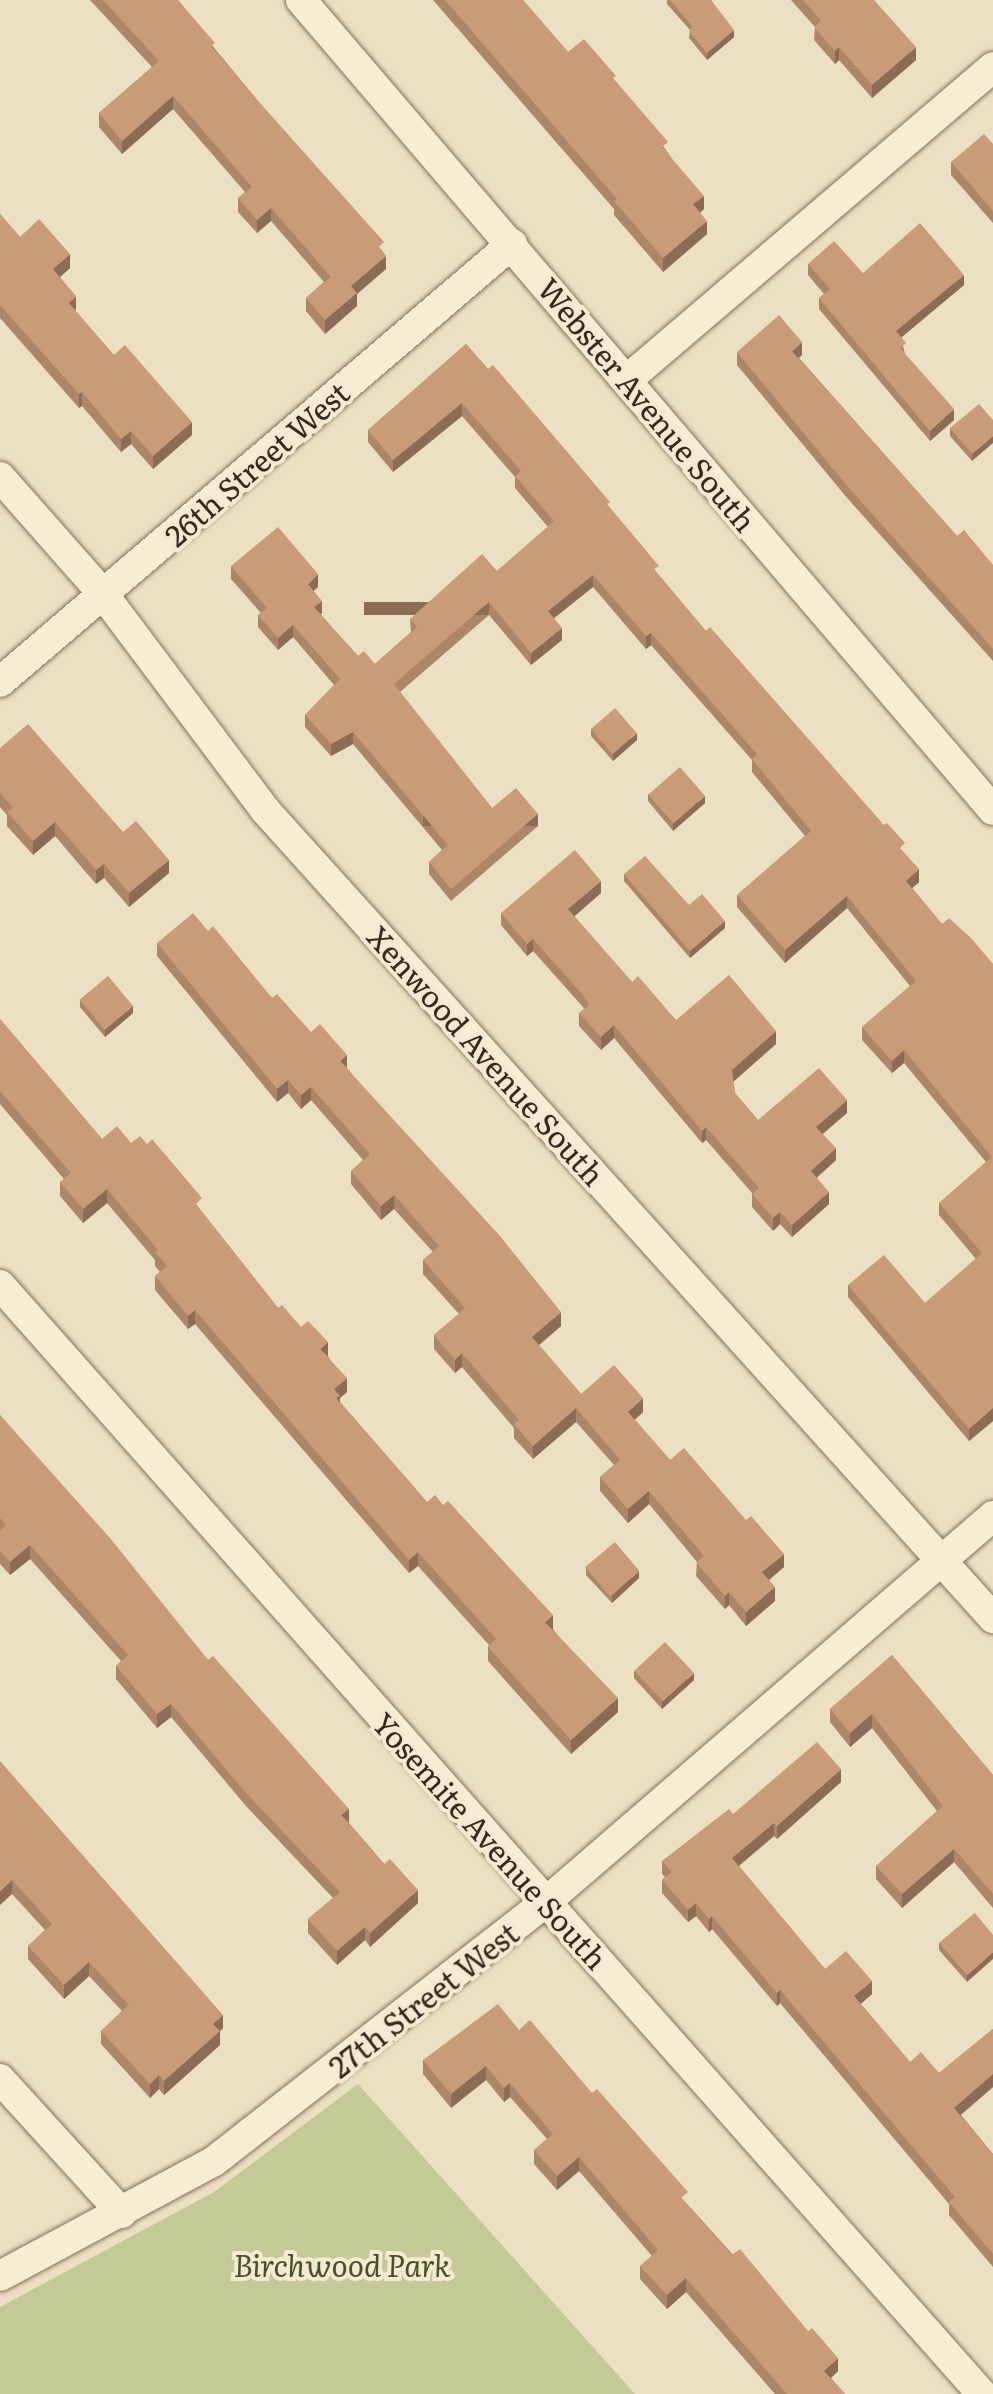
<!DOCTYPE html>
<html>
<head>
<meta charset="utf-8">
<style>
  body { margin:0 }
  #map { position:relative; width:993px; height:2394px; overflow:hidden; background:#ece0c2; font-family:Literata,serif }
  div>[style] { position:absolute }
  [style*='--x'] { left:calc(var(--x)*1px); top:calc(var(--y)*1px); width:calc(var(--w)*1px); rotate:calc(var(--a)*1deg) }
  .green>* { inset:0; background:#c3c997 }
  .roads { filter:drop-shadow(0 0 2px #85715a) drop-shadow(0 0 2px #85715a) }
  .minor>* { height:30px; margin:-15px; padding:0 15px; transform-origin:15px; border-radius:15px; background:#f7edd5 }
  .wall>* { inset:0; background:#ad8568 }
  .shaded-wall>* { inset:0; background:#8d6c55; transform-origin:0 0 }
  .building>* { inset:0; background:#c99b79; transform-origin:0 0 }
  span { translate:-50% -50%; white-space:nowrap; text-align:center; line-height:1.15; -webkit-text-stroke:8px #f4ead1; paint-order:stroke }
  .street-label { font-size:30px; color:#35291e }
  .park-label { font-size:30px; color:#465125; font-style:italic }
</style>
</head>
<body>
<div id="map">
  <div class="green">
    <i style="clip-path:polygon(358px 2084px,635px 2394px,0 2394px,0 2307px,214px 2192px)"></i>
  </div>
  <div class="roads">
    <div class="minor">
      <i style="--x:301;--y:0;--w:1065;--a:49.49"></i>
      <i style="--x:628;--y:379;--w:480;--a:-40.5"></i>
      <i style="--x:0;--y:477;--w:156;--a:48.6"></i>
      <i style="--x:103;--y:594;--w:270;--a:53.1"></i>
      <i style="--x:265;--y:810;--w:1088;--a:47.98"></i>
      <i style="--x:0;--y:682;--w:674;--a:-40.55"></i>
      <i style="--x:0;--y:1285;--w:1481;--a:48.48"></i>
      <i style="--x:0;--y:2079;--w:181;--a:47.7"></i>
      <i style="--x:0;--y:2276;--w:242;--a:-28.2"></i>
      <i style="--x:213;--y:2162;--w:422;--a:-38"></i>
      <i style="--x:546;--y:1902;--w:591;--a:-40.81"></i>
    </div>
  </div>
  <div class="wall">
    <i style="clip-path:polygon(90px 0,178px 0,215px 49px,384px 253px,386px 269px,357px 294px,357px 306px,325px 334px,306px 311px,306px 298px,324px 282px,271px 221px,257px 233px,238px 212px,238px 198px,245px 192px,173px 109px,122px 154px,99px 127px,99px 113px,152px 67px)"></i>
    <i style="clip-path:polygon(433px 0,523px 0,568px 52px,616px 82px,668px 153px,704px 209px,700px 213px,707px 234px,663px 272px,614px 215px,614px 209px)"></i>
    <i style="clip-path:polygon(667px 0,711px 0,734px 37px,707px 60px,689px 38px,690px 30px,667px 4px)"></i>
    <i style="clip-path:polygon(791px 0,874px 0,916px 60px,872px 98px,839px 60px,835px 64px,814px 40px,815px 27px)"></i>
    <i style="clip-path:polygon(993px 144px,993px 223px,951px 175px,951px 162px)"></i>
    <i style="clip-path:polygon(0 214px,20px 237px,70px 268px,60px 277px,76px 309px,75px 311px,114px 355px,192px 435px,153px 469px,131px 444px,121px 452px,82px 406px,79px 408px,0 318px)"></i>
    <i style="clip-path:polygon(808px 264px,863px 273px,964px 285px,901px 337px,905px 354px,954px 420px,930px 441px,819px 309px,819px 298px,824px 294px,808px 275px)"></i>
    <i style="clip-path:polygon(466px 344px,610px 508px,659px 576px,706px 631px,905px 854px,919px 882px,912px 888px,942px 924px,993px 964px,993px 1421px,969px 1441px,848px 1297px,848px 1285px,925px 1303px,976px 1259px,939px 1215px,939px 1203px,986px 1162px,904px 1063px,892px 1073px,862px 1040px,862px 1027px,910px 986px,847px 908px,785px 963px,737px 907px,737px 895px,805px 836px,752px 772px,752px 760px,651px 645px,646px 649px,593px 587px,554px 618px,562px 640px,531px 665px,489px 615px,400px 692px,492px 808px,538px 826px,451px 901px,429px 874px,429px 862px,442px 850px,353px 744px,331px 756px,305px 727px,305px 715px,334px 685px,293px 637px,278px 650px,258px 627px,258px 615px,261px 613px,231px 579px,231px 566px,318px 587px,313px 591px,322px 613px,320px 614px,358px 656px,375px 664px,411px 632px,410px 619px,497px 571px,548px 527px,515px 488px,515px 477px,462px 416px,393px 472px,368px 442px,368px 430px)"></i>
    <i style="clip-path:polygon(737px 352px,802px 355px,799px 358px,957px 536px,993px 565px,993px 661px,848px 499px,737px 365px)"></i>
    <i style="clip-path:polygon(993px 420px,972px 461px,950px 436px,950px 428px)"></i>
    <i style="clip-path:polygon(591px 729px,637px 740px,613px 761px,591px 736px)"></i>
    <i style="clip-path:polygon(0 748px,123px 832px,169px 873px,129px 907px,104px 878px,96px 884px,55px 836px,33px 855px,7px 826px,7px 815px,0 807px)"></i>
    <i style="clip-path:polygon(648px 794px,705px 803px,673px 831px,648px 801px)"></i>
    <i style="clip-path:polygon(624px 874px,689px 905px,725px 928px,690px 958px,624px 881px)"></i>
    <i style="clip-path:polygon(601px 893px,574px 916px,632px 982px,676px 1020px,776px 1044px,733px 1081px,735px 1093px,758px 1120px,847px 1113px,823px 1134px,836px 1160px,817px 1177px,829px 1204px,792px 1237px,780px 1224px,773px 1231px,752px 1207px,752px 1193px,706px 1140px,702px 1143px,614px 1038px,601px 1050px,579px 1026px,579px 1013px,584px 1009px,583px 1007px,533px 951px,527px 956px,501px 925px,501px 913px)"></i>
    <i style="clip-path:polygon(208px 931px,272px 998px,311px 1032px,347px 1068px,561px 1326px,539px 1345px,581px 1394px,643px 1412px,635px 1420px,670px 1460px,784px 1567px,769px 1580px,775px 1601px,746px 1626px,729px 1605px,725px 1609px,696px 1576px,697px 1562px,649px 1504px,628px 1523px,600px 1491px,600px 1477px,614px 1465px,576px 1422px,533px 1459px,514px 1438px,514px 1428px,462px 1367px,455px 1373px,434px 1349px,434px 1335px,459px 1314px,423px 1274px,423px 1260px,433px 1252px,394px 1209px,381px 1220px,351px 1184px,351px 1171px,363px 1160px,311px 1100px,301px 1109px,288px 1093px,277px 1102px,157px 956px,157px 943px)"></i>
    <i style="clip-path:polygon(80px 1000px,133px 1013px,105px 1037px,80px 1007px)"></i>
    <i style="clip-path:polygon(0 1019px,102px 1139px,131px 1143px,202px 1212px,278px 1308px,328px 1356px,347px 1392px,340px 1398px,340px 1402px,427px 1502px,553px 1629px,618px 1712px,571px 1754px,488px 1661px,488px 1647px,489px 1645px,452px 1604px,418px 1566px,409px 1573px,195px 1324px,188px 1329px,155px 1290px,155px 1276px,160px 1272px,155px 1266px,155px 1260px,107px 1203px,83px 1223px,60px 1196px,60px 1182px,64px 1179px,0 1104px)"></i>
    <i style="clip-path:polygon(0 1415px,208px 1660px,418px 1903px,370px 1947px,365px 1940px,337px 1965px,308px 1933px,308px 1919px,333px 1898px,246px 1806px,171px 1717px,157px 1728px,116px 1679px,116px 1666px,121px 1661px,30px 1559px,10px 1575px,0 1564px)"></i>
    <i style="clip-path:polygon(586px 1568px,639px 1578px,612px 1603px,586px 1575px)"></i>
    <i style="clip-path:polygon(892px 1655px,993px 1775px,993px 1908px,954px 1862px,902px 1908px,876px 1879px,876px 1866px,937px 1811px,872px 1728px,850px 1747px,830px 1722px,830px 1709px)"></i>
    <i style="clip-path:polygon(634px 1671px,694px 1680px,662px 1709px,634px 1678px)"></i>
    <i style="clip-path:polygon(0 1761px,223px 2028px,220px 2031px,220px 2045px,164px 2095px,159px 2089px,150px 2098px,101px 2044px,101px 2031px,122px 2011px,89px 1976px,64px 1999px,28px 1959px,28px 1946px,45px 1930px,12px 1894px)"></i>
    <i style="clip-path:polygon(841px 1782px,777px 1839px,774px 1836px,739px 1866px,825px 1969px,872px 1994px,861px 2004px,910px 2062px,939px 2073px,993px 2029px,993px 2087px,961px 2115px,993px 2154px,993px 2267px,949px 2215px,949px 2204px,780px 2003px,777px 2006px,712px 1929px,709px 1932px,696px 1916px,688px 1922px,662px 1893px,662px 1880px,665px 1877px,662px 1874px,662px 1861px,733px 1814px)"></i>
    <i style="clip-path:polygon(975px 1913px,967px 1982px,939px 1950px,939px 1943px)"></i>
    <i style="clip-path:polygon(519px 2030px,688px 2205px,838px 2371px,831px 2378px,845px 2394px,775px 2394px,686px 2292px,667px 2309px,640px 2279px,640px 2266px,652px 2256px,579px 2171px,557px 2190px,534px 2164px,534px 2150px,547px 2139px,510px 2097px,504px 2102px,486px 2080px,451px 2108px,423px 2074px,423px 2060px)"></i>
  </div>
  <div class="shaded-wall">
    <i style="clip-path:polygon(734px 30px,734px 37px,707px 60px,707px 53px)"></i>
    <i style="clip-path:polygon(839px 47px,839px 60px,835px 64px,835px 51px)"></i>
    <i style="clip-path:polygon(916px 47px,916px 60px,872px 98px,872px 85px)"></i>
    <i style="clip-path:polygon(173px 96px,173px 109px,122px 154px,122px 141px)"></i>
    <i style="clip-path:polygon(704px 196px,704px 209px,693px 218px,693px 204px)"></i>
    <i style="clip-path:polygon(271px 208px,271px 221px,257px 233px,257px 220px)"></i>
    <i style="clip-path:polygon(707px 221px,707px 234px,663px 272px,663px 258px)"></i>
    <i style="clip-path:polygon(70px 254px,70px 268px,53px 283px,53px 269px)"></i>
    <i style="clip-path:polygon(386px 256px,386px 269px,357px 294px,357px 306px,325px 334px,325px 320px,351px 286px)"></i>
    <i style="clip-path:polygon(964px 275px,964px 285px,896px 342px,896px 331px)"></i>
    <i style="clip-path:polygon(76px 296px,76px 309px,69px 316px,69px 303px)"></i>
    <i style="clip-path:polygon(802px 342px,802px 355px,792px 363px,792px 351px)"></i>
    <i style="clip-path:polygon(82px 392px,82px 406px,79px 408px,79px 394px)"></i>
    <i style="clip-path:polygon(462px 403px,462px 416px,393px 472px,393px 460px)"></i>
    <i style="clip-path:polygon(954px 409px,954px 420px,930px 441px,930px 431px)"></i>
    <i style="clip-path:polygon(192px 422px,192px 435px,153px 469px,153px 456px)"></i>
    <i style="clip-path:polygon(131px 431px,131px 444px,121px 452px,121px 439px)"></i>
    <i style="clip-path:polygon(993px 436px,993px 443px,972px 461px,972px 454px)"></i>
    <i style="clip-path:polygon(318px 574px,318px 587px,308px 596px,308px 584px)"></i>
    <i style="clip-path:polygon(593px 575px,593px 587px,548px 623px,548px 611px)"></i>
    <i style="clip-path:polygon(322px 601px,322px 613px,314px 619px,314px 607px)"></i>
    <i style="left:489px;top:602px;width:13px;height:125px;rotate:90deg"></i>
    <i style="clip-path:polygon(293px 625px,293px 637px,278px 650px,278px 638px)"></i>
    <i style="clip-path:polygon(562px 628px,562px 640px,531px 665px,531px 653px)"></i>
    <i style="clip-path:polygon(651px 633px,651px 645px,646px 649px,646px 636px)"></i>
    <i style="clip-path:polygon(353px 732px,353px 744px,331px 756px,331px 744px)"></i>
    <i style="clip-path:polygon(637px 733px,637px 740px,613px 761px,613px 754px)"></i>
    <i style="clip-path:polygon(705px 796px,705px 803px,673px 831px,673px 824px)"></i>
    <i style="left:538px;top:814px;width:12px;height:115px;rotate:90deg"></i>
    <i style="clip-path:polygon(55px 822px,55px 836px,33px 855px,33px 841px)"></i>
    <i style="clip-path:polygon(169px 860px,169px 873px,129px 907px,129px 893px)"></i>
    <i style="clip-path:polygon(104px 864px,104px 878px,96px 884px,96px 870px)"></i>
    <i style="clip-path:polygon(919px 869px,919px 882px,906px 894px,906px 881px)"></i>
    <i style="clip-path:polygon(601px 881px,601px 893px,568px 922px,568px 909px)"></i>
    <i style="clip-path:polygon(847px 896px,847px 908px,785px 963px,785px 950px)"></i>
    <i style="clip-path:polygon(725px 921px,725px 928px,690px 958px,690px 951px)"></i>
    <i style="clip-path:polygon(533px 939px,533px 951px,527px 956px,527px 944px)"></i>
    <i style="clip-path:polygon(133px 1006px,133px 1013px,105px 1037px,105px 1030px)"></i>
    <i style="clip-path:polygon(614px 1025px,614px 1038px,601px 1050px,601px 1037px)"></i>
    <i style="clip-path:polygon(776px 1031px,776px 1044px,732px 1083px,732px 1070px)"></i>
    <i style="clip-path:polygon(904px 1050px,904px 1063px,892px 1073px,892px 1061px)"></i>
    <i style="clip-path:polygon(347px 1055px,347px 1068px,340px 1061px)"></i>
    <i style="clip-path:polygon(288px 1080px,288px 1093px,277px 1102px,277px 1089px)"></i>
    <i style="clip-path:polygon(311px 1087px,311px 1100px,301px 1109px,301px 1095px)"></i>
    <i style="clip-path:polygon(847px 1100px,847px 1113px,816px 1139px,816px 1127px)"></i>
    <i style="clip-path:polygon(706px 1127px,706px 1140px,702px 1143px,702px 1131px)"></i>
    <i style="clip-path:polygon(836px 1148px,836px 1160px,811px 1183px,811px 1171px)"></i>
    <i style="clip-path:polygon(107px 1189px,107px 1203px,83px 1223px,83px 1209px)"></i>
    <i style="clip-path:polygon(829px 1192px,829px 1204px,792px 1237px,792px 1225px)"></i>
    <i style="clip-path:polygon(394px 1195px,394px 1209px,381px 1220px,381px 1206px)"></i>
    <i style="clip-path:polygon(780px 1212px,780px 1224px,773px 1231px,773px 1218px)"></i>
    <i style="clip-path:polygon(195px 1310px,195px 1324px,188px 1329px,188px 1316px)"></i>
    <i style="clip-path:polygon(561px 1312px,561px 1326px,532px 1351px,532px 1337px)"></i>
    <i style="clip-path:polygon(328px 1342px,328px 1356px,320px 1349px)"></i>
    <i style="clip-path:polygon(462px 1353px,462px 1367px,455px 1373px,455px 1360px)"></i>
    <i style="clip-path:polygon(347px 1378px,347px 1392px,340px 1398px,340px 1409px,334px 1389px)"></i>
    <i style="clip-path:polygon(643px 1398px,643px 1412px,628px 1425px,628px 1412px)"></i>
    <i style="clip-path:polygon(576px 1408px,576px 1422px,533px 1459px,533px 1446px)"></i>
    <i style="clip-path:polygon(993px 1408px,993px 1421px,969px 1441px,969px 1429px)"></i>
    <i style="clip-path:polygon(649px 1491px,649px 1504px,628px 1523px,628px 1509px)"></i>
    <i style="clip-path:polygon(30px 1545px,30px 1559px,10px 1575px,10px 1562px)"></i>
    <i style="clip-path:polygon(418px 1552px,418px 1566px,409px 1573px,409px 1560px)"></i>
    <i style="clip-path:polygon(784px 1554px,784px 1567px,762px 1586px,762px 1572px)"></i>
    <i style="clip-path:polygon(639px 1571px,639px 1578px,612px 1603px,612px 1596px)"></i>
    <i style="clip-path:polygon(775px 1587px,775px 1601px,746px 1626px,746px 1612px)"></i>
    <i style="clip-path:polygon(729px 1592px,729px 1605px,725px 1609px,725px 1596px)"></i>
    <i style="clip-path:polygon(553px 1615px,553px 1629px,545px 1635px,545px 1622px)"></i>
    <i style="clip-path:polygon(694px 1673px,694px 1680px,662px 1709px,662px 1702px)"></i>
    <i style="clip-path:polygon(618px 1698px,618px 1712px,571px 1754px,571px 1740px)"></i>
    <i style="clip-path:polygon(171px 1704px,171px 1717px,157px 1728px,157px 1714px)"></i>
    <i style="clip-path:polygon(872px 1714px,872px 1728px,850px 1747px,850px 1733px)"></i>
    <i style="clip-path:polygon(841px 1769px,841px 1782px,777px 1839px,777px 1826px)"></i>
    <i style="clip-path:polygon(349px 1809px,349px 1823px,341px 1815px)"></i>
    <i style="clip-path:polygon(774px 1823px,774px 1836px,732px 1871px,732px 1858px)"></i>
    <i style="clip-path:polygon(954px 1849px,954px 1862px,902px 1908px,902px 1894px)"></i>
    <i style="clip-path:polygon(12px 1880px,12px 1894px,0 1905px,0 1891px)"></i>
    <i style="clip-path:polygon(418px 1890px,418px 1903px,370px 1947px,370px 1933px)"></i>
    <i style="clip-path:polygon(696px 1903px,696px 1916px,688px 1922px,688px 1910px)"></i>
    <i style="clip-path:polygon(712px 1916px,712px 1929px,709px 1932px,709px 1919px)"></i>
    <i style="clip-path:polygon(365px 1927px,365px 1940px,337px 1965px,337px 1951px)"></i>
    <i style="clip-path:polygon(993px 1952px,993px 1959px,967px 1982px,967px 1975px)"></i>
    <i style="clip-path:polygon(89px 1962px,89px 1976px,64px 1999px,64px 1985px)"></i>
    <i style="clip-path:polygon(872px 1981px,872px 1994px,854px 2009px,854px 1996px)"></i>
    <i style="clip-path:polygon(780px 1990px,780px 2003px,777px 2006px,777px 1993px)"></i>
    <i style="clip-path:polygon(223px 2015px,223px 2028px,220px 2031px,220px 2045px,164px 2095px,164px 2081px,213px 2024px)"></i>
    <i style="clip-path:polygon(486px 2066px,486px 2080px,451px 2108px,451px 2094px)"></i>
    <i style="clip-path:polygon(993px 2074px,993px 2087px,954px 2120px,954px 2108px)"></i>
    <i style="clip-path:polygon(159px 2075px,159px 2089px,150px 2098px,150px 2084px)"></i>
    <i style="clip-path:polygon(510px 2083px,510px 2097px,504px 2102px,504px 2088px)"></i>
    <i style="clip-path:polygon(579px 2157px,579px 2171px,557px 2190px,557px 2176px)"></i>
    <i style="clip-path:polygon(686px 2278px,686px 2292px,667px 2309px,667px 2295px)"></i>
    <i style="clip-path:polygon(838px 2358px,838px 2371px,824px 2384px,824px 2371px)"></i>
  </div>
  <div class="building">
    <i style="clip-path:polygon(103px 0,178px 0,215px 43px,211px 46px,260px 103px,384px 242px,379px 247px,386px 256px,351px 286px,357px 293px,325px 320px,306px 298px,331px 277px,271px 208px,257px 220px,238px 198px,252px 187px,173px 96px,122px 141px,99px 113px,159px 61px)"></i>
    <i style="clip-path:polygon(445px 0,523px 0,568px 52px,584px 39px,616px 76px,613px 78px,668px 142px,662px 147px,704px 196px,693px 204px,707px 221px,663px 258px,614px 201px,617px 199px)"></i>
    <i style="clip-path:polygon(670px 0,711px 0,734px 30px,707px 53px,689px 31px,693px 27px)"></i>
    <i style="clip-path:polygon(803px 0,874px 0,916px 47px,872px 85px,839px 47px,835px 51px,814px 27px,821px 21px)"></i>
    <i style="clip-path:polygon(984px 134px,993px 144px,993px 211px,951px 162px)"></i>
    <i style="clip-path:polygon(0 214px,20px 237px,39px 219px,70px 254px,53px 269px,76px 296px,69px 303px,114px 355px,125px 345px,192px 422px,153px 456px,131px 431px,121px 439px,82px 392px,79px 394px,0 305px)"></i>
    <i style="clip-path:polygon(920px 223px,964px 275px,896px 331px,906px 343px,900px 348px,954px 409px,930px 431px,819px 298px,830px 289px,808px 264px,834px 241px,863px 273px)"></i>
    <i style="clip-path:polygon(779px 315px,802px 342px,792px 351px,957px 536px,964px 530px,993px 565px,993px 649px,848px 487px,737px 352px)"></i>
    <i style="clip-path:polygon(466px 344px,488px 369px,493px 365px,610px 502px,607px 504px,659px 566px,654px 569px,706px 631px,710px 627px,884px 825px,887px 823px,905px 843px,900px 848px,919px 869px,906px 881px,942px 924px,949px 918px,972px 939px,993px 964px,993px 1408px,969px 1429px,848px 1285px,884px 1255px,925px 1303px,982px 1253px,939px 1203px,992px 1157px,904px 1050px,892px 1061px,862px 1027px,916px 981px,847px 896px,785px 950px,737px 895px,811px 831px,752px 759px,757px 754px,651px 633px,646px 636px,593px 575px,548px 611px,562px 628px,531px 653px,489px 602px,394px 684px,492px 808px,516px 788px,538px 814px,451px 889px,429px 862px,448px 845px,353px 732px,331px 744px,305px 715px,340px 679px,293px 625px,278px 638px,258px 615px,267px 608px,231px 566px,278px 527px,318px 574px,308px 584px,322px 601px,314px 607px,358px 656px,364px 651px,375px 664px,417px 627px,410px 619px,482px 554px,497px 571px,554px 521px,515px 476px,521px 471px,462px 403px,393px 460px,368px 430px)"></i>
    <i style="clip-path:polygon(979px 404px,993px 420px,993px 436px,972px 454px,950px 428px)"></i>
    <i style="left:615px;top:708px;width:33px;height:32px;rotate:49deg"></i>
    <i style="clip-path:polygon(28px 724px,123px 832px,136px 821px,169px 860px,129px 893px,104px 864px,96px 870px,55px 822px,33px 841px,7px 812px,13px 808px,0 793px,0 748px)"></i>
    <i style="left:680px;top:767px;width:38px;height:42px;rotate:49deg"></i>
    <i style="clip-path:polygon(575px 850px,601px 881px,568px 909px,632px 982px,638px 976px,676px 1020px,729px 975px,776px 1031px,732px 1070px,735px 1093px,758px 1120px,819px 1068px,847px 1100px,816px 1127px,836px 1148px,811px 1171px,829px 1192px,792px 1225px,780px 1212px,773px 1218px,752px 1194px,759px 1188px,706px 1127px,702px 1131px,614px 1025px,601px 1037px,579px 1013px,589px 1005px,583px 995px,533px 939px,527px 944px,501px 913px)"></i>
    <i style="clip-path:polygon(645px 856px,689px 905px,702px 894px,725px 921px,690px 951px,624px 874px)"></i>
    <i style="clip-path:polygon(193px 913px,208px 931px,213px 926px,272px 998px,277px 994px,311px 1032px,320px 1024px,347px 1055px,340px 1061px,500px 1236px,561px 1312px,532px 1337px,581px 1394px,614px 1365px,643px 1398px,628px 1412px,670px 1460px,684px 1448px,746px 1520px,751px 1516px,784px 1554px,762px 1572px,775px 1587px,746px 1612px,729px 1592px,725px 1596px,696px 1562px,704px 1556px,649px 1491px,628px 1509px,600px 1477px,620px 1460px,576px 1408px,533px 1446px,514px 1424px,519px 1420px,462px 1353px,455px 1360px,434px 1335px,465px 1308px,423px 1260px,439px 1246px,394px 1195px,381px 1206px,351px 1171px,370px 1154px,311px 1087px,301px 1095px,288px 1080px,277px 1089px,157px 943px)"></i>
    <i style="left:108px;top:976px;width:39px;height:37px;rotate:50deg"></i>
    <i style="clip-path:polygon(0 1019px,102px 1139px,117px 1126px,131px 1143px,140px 1136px,147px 1144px,152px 1139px,202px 1198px,196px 1204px,278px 1308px,282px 1305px,301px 1327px,308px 1321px,328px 1342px,320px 1349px,347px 1378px,334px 1389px,340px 1396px,336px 1398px,427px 1502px,435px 1495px,443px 1505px,448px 1501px,553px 1615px,545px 1622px,618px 1698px,571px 1740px,488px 1647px,496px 1639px,452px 1590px,418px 1552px,409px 1560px,195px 1310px,188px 1316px,155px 1276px,167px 1266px,155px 1252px,158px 1250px,107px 1189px,83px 1209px,60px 1182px,71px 1173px,0 1091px)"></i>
    <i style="clip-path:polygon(0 1415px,110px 1538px,208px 1660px,213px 1656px,349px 1809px,341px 1815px,384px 1864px,390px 1859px,418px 1890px,370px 1933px,365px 1927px,337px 1951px,308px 1919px,340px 1892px,246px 1793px,171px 1704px,157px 1714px,116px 1666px,128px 1655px,30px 1545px,10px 1562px,0 1551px,0 1530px,6px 1525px,0 1518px)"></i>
    <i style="left:615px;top:1542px;width:38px;height:39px;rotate:50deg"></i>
    <i style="left:665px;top:1642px;width:42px;height:42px;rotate:47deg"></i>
    <i style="clip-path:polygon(892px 1655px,993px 1775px,993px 1894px,954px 1849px,902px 1894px,876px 1866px,943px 1806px,872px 1714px,850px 1733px,830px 1709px)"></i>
    <i style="clip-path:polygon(817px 1742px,841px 1769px,777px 1826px,774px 1823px,732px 1858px,825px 1969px,846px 1951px,872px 1981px,854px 1996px,910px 2062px,921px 2052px,939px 2073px,993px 2029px,993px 2074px,954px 2108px,993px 2154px,993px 2254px,949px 2202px,955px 2197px,780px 1990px,777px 1993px,712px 1916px,709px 1919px,696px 1903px,688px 1910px,662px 1880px,672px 1872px,662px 1861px,729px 1809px,733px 1814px)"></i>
    <i style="clip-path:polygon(0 1761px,223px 2015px,213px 2024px,220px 2031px,164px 2081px,159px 2075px,150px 2084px,101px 2031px,129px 2005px,89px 1962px,64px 1985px,28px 1946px,52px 1924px,12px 1880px,0 1891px)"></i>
    <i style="clip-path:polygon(975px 1913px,993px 1935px,993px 1952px,967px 1975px,939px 1943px)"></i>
    <i style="clip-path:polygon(498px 2004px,519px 2030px,530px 2020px,592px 2093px,597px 2089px,688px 2192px,681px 2198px,732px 2255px,740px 2249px,808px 2331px,812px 2328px,838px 2358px,824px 2371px,845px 2394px,787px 2394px,686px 2278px,667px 2295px,640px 2266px,658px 2250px,579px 2157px,557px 2176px,534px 2150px,553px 2134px,510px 2083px,504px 2088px,486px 2066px,451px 2094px,423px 2060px)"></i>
  </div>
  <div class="street-label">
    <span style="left:648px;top:404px;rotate:50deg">Webster Avenue South</span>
    <span style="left:256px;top:463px;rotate:-41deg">26th Street West</span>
    <span style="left:487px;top:1055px;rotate:48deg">Xenwood Avenue South</span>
    <span style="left:491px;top:1840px;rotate:48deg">Yosemite Avenue South</span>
    <span style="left:423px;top:1999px;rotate:-38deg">27th Street West</span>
  </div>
  <div class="park-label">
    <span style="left:342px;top:2264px">Birchwood Park</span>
  </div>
</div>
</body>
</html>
